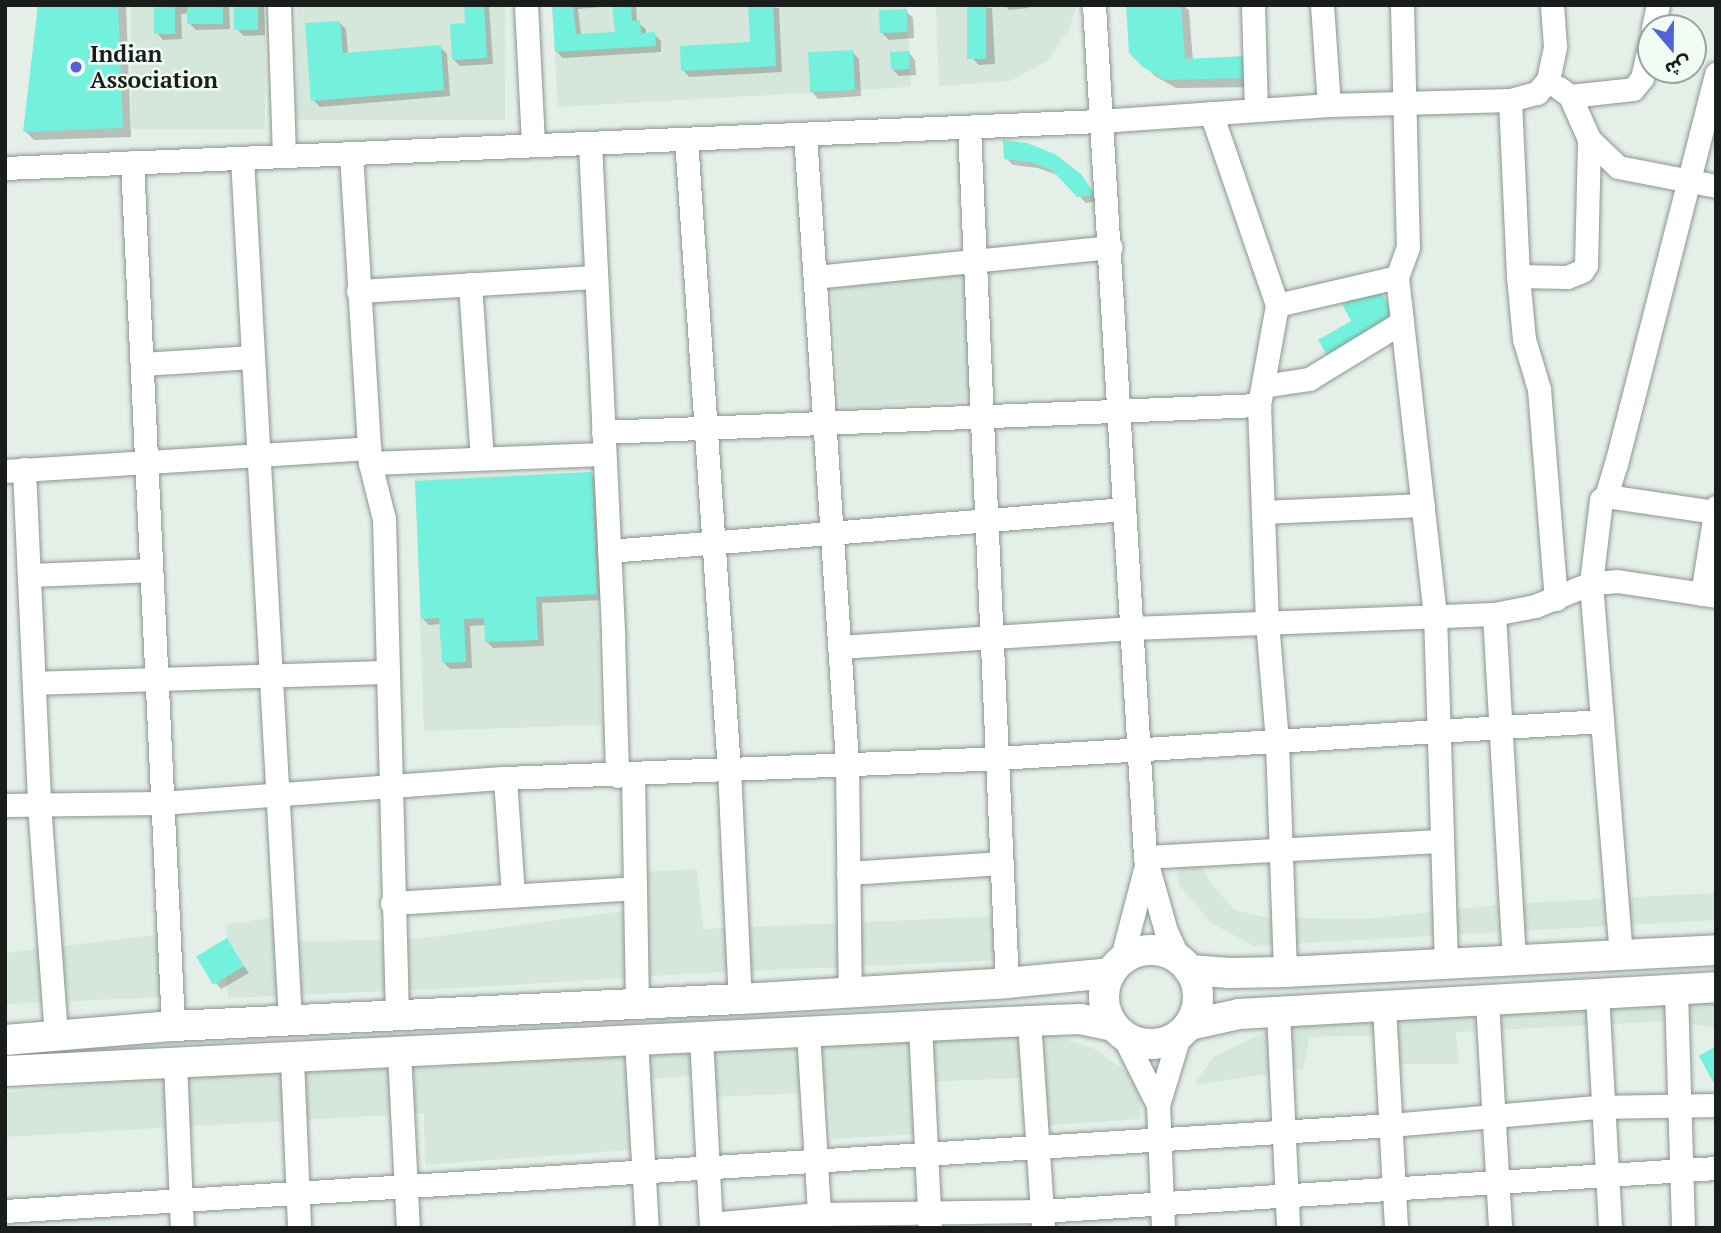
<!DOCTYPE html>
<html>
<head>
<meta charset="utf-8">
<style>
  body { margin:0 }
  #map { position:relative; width:1721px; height:1233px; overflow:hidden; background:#e4efe8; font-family:"PT Serif","Noto Sans Arabic",serif }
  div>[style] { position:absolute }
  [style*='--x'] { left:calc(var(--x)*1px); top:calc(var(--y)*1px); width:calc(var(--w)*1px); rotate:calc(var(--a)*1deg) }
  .built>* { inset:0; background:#d5e7db; transform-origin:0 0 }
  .shadow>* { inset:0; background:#0003 }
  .building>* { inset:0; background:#73f1dc; transform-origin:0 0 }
  .roads { filter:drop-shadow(0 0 2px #8c9690) drop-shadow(0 0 2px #8c9690) }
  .minor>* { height:23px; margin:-11.5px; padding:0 11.5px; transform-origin:11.5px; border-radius:11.5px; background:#fff }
  .major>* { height:30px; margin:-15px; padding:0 15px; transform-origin:15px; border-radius:15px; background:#fff }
  .major>.ring { margin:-15px; padding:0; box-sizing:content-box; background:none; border:30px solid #fff; border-radius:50% }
  .dots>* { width:19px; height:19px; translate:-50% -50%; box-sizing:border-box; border:4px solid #f1fcf5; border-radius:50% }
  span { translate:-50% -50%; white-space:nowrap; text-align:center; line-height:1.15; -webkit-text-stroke:5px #f1fcf5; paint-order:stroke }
  .poi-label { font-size:23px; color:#191d1b; font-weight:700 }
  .left { translate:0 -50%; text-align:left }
  .frame { position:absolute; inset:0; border:7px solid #191d1b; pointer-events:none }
  .north { position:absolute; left:1637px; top:14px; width:70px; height:70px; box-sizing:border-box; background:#f1fcf5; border:2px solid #9ba39e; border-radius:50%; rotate:160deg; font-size:19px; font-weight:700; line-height:28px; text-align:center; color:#191d1b }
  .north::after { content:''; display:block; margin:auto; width:24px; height:32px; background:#5263d9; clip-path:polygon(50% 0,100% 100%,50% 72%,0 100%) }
</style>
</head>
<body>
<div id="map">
  <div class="built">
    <i style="left:131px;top:5px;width:134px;height:124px"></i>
    <i style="left:297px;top:5px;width:208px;height:115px"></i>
    <i style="clip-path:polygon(552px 5px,907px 5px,911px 87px,558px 107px)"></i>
    <i style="clip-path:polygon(936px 5px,1077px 5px,1069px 29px,1047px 61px,1010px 81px,939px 86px)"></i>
    <i style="left:968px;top:274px;width:126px;height:137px;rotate:86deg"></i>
    <i style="left:592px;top:472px;width:253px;height:177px;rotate:88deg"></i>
    <i style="clip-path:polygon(1196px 854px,1210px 882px,1235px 910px,1269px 918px,1366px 919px,1507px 904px,1716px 893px,1716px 920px,1254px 946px,1211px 923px,1179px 885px,1176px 856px)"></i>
    <i style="clip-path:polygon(697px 869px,703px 929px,1001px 916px,1006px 960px,701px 973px,481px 987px,228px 998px,226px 976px,244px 966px,227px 938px,225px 925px,275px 917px,279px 942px,417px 939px,631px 910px,627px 873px)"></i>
    <i style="clip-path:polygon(163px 934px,167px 997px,5px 1004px,5px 953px)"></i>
    <i style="clip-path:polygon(1716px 1001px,1716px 1028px,1672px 1021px,1456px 1032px,1459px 1064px,1392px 1064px,1388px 1035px,1310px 1037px,1303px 1069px,1194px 1085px,1213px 1057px,1277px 1026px,1387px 1016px,1496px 1014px)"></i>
    <i style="clip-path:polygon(1053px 1035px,1095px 1049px,1132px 1076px,1141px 1090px,1140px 1119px,1037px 1126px,1045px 1077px,924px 1082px,936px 1133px,832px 1139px,828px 1092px,716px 1097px,703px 1075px,652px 1079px,642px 1149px,425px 1165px,424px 1113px,5px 1137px,5px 1093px,136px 1078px,263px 1075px)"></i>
  </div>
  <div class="shadow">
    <i style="clip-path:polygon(40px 5px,126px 5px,131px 137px,34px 140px,25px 131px)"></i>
    <i style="clip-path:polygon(156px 5px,264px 5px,265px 35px,244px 36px,237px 29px,236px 7px,229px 7px,230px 29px,196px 30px,189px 23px,189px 13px,181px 14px,182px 39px,163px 40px,157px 33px)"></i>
    <i style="clip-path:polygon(466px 5px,489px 5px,493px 64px,460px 66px,454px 60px,467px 25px)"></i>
    <i style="clip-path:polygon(evenodd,554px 5px,636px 5px,637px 22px,646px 29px,646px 35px,654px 34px,661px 41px,661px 52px,563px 58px,556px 51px,554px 5px,614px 6px,617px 33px,581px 35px,578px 9px,614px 6px)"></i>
    <i style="clip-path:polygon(750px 5px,779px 8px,782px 72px,689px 77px,683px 70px,752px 44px)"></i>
    <i style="clip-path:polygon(969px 5px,992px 8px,995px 64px,979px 65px,972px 58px)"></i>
    <i style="clip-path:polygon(1005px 5px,1028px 5px,1029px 8px,1009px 10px)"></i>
    <i style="clip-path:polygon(1127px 5px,1183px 5px,1189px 11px,1193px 61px,1245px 58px,1255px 87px,1176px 88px,1155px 76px,1130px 52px)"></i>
    <i style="clip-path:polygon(906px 11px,913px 18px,914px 38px,889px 40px,882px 33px)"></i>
    <i style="clip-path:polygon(340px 23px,346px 29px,348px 54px,440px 47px,447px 54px,450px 96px,320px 107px,313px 100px)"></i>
    <i style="clip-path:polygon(852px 52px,859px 59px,861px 96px,818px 99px,812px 92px)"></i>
    <i style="clip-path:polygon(909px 53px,915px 60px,916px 75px,899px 76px,892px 69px)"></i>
    <i style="clip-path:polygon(1005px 142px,1081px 176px,1100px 201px,1086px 203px,1060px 176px,1038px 168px,1013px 165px,1006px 158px)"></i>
    <i style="clip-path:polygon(591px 474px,598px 481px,603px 600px,542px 603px,544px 646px,493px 648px,486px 641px,486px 625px,470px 626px,472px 668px,450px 669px,443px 662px,441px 624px,429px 625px,422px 618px)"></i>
    <i style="clip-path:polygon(226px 940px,249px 973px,221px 989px,215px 982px)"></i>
  </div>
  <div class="building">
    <i style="clip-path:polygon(38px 5px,118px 5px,123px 128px,23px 132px)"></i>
    <i style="left:154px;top:5px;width:21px;height:29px"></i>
    <i style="left:187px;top:5px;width:36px;height:19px"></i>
    <i style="left:234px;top:5px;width:24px;height:25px"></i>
    <i style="clip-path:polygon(464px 5px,484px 5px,487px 58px,452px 60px,450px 24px,465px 23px)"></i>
    <i style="clip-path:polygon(552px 5px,573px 5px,576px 34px,615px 32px,612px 5px,631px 5px,632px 21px,640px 20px,641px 33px,655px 32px,656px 46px,555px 52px)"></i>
    <i style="clip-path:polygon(748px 5px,773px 5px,776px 66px,681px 71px,680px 46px,750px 42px)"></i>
    <i style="left:967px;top:5px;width:19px;height:54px"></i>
    <i style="clip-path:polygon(1126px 5px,1181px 5px,1185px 59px,1246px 56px,1247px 78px,1165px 80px,1143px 67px,1129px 53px)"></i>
    <i style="left:907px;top:9px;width:23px;height:28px;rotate:88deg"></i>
    <i style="clip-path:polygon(340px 21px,343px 53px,441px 45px,444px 90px,311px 101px,305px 23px)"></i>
    <i style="left:853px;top:50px;width:40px;height:45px;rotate:87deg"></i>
    <i style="left:909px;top:51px;width:18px;height:19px;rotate:87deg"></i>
    <i style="clip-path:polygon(1003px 140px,1027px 143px,1055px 154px,1082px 175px,1095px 195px,1077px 197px,1052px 170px,1030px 162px,1004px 159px)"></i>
    <i style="clip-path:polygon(1375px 283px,1395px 316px,1327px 355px,1318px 340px,1351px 321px,1342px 304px)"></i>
    <i style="clip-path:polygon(592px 472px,597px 594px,536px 597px,538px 640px,485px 642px,484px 618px,464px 619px,466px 662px,442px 663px,439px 618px,421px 619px,415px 481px)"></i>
    <i style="left:227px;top:938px;width:33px;height:36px;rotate:59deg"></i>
    <i style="clip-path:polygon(1716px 1046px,1716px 1087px,1699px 1056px)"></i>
  </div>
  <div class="roads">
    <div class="minor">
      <i style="--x:279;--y:5;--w:151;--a:88.1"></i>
      <i style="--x:526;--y:5;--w:139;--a:87.1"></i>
      <i style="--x:1094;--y:5;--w:854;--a:86.57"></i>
      <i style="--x:1145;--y:857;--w:77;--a:74.2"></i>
      <i style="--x:1166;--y:931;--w:31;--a:65"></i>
      <i style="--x:1253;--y:5;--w:105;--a:88.4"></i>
      <i style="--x:1322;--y:5;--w:100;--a:86"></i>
      <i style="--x:1402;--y:5;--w:242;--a:88.6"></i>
      <i style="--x:1408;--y:247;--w:32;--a:110"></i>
      <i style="--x:1397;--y:277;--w:339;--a:83.6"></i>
      <i style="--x:1435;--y:614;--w:351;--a:88.2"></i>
      <i style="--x:1653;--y:28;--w:24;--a:-78"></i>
      <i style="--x:1559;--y:88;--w:14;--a:36"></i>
      <i style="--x:1570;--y:96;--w:63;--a:-6.3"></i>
      <i style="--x:1633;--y:89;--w:14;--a:-51"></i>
      <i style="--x:1642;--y:78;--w:39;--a:-77"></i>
      <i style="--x:1570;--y:96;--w:47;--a:66.2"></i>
      <i style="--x:1589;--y:139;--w:40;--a:44"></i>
      <i style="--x:1618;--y:167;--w:100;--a:11"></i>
      <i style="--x:1510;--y:100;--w:176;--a:87.4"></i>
      <i style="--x:1518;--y:276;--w:63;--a:84.6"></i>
      <i style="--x:1524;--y:339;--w:52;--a:73.3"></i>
      <i style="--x:1539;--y:389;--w:211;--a:85.4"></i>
      <i style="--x:1211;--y:113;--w:203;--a:71"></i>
      <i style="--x:1277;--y:305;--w:102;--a:100.2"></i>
      <i style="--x:1259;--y:405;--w:217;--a:87.9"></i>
      <i style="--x:1267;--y:622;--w:120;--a:85.2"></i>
      <i style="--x:1277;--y:742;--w:230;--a:88"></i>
      <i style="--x:969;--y:127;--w:857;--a:87.46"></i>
      <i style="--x:805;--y:134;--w:629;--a:86.17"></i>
      <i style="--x:847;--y:762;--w:230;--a:89.3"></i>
      <i style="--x:686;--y:139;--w:631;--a:86.1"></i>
      <i style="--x:729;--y:769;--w:230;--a:87.3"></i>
      <i style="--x:590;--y:143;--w:496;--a:87.3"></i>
      <i style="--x:613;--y:638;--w:138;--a:88.3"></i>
      <i style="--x:351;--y:153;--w:311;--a:86.5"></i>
      <i style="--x:370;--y:463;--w:58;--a:76"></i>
      <i style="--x:384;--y:519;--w:496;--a:88.5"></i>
      <i style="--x:242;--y:158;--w:863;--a:86.81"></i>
      <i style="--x:132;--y:162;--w:865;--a:87.28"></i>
      <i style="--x:5;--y:168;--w:1096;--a:-2.46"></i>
      <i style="--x:1100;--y:121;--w:230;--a:-4"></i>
      <i style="--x:1329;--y:105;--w:181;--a:-1.6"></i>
      <i style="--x:1510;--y:100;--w:28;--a:-15"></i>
      <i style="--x:1537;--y:93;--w:17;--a:-50"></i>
      <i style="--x:1548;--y:80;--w:35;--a:-78"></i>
      <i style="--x:1555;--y:46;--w:41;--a:-94.2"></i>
      <i style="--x:1518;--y:276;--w:49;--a:1.2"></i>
      <i style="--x:1567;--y:277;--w:16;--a:-22"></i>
      <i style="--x:1582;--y:271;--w:7;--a:-56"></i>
      <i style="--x:1586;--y:265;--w:126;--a:-88.6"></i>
      <i style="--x:815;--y:277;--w:297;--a:-5.8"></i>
      <i style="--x:470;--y:284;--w:174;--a:86.1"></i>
      <i style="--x:358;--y:291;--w:238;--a:-3.4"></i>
      <i style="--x:1277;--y:305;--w:123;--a:-13.1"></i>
      <i style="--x:142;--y:364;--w:111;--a:-3.6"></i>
      <i style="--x:1263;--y:386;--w:47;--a:-8.7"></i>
      <i style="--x:1309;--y:379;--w:109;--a:-31.5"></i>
      <i style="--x:603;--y:432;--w:657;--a:-2.36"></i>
      <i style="--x:370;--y:463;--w:234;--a:-2.2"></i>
      <i style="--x:24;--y:469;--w:335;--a:87.4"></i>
      <i style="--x:39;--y:804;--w:233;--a:85.8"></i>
      <i style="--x:5;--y:471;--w:365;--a:-3.6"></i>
      <i style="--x:1606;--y:496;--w:111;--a:8.3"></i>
      <i style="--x:1263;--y:512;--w:160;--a:-2.5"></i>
      <i style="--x:609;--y:551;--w:517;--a:-4.66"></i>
      <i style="--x:29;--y:575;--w:122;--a:-2.3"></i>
      <i style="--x:1702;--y:594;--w:88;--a:-80.9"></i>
      <i style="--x:1494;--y:614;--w:348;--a:86.7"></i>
      <i style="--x:839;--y:647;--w:294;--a:-3.7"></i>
      <i style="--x:1132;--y:628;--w:362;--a:-2.2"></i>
      <i style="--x:1494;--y:614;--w:42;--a:-11"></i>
      <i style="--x:1535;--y:606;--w:61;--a:-22.3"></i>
      <i style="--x:1591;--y:583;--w:26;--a:-4"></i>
      <i style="--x:1617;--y:581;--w:100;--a:8.6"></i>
      <i style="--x:34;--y:683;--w:354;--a:-1.8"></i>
      <i style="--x:633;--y:774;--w:230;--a:89"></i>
      <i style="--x:505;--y:778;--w:117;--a:86.1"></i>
      <i style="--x:5;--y:805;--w:156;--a:-0.7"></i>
      <i style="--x:161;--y:803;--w:345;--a:-4.2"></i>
      <i style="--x:505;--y:778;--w:493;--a:-2.3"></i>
      <i style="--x:998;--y:758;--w:605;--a:-3.51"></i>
      <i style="--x:1145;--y:857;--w:297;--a:-3.1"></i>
      <i style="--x:848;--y:873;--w:154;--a:-3.7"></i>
      <i style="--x:392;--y:903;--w:243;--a:-3.5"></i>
      <i style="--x:1621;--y:956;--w:374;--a:-94.6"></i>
      <i style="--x:1591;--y:583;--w:84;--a:-83.1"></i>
      <i style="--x:1601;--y:500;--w:6;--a:-39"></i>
      <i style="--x:1606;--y:496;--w:34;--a:-73"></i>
      <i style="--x:1616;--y:464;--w:403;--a:-75.6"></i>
      <i style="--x:1121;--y:961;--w:98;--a:-75.3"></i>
      <i style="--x:1676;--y:991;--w:237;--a:88.3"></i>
      <i style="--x:1597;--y:994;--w:234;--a:86.8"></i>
      <i style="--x:1487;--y:1001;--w:227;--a:86.7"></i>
      <i style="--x:1384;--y:1006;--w:222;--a:86.9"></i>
      <i style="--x:1278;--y:1012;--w:216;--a:87.3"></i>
      <i style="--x:1029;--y:1021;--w:207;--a:86.1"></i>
      <i style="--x:920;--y:1026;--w:202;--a:87.2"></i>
      <i style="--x:808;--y:1032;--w:196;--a:86.5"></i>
      <i style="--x:701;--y:1037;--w:191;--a:87"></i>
      <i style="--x:1124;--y:1037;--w:76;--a:63.4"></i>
      <i style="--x:636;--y:1040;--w:188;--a:86.7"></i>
      <i style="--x:399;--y:1052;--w:176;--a:87.1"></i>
      <i style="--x:292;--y:1059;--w:169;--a:87.6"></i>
      <i style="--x:175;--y:1063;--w:165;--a:87.6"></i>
      <i style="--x:5;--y:1211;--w:1389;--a:-3.55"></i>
      <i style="--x:1391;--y:1125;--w:206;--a:-5"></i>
      <i style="--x:1596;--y:1107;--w:120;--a:-1"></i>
      <i style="--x:711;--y:1224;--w:108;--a:-5.3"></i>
      <i style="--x:819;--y:1214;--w:223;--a:-0.8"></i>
      <i style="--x:1042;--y:1211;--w:675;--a:-3.65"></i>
      <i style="--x:1163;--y:1228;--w:123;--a:-92.3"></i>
      <i style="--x:1158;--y:1105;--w:72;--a:-73.1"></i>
    </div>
    <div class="major">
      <i class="ring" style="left:1104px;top:950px;width:64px;height:64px"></i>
      <i style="--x:1189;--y:970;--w:41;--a:4.2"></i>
      <i style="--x:1230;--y:973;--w:55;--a:-1"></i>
      <i style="--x:1285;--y:972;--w:432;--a:-2.9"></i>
      <i style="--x:1189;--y:1025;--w:51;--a:-12.4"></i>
      <i style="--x:1239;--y:1014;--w:478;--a:-3.2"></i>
      <i style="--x:5;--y:1040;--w:169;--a:-4.8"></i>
      <i style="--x:173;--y:1026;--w:568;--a:-2.73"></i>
      <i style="--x:740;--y:999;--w:267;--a:-3.4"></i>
      <i style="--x:1007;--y:983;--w:103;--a:-5.5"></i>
      <i style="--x:5;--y:1071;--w:1025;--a:-2.8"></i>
      <i style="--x:1029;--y:1021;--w:51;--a:-2.2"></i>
      <i style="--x:1080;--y:1019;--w:33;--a:12"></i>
    </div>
  </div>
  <div class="dots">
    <i style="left:76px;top:67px;background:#5263d9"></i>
  </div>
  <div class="poi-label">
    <span class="left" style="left:90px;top:67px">Indian<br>Association</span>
  </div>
  <div class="frame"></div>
  <div class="north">ش</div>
</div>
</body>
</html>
